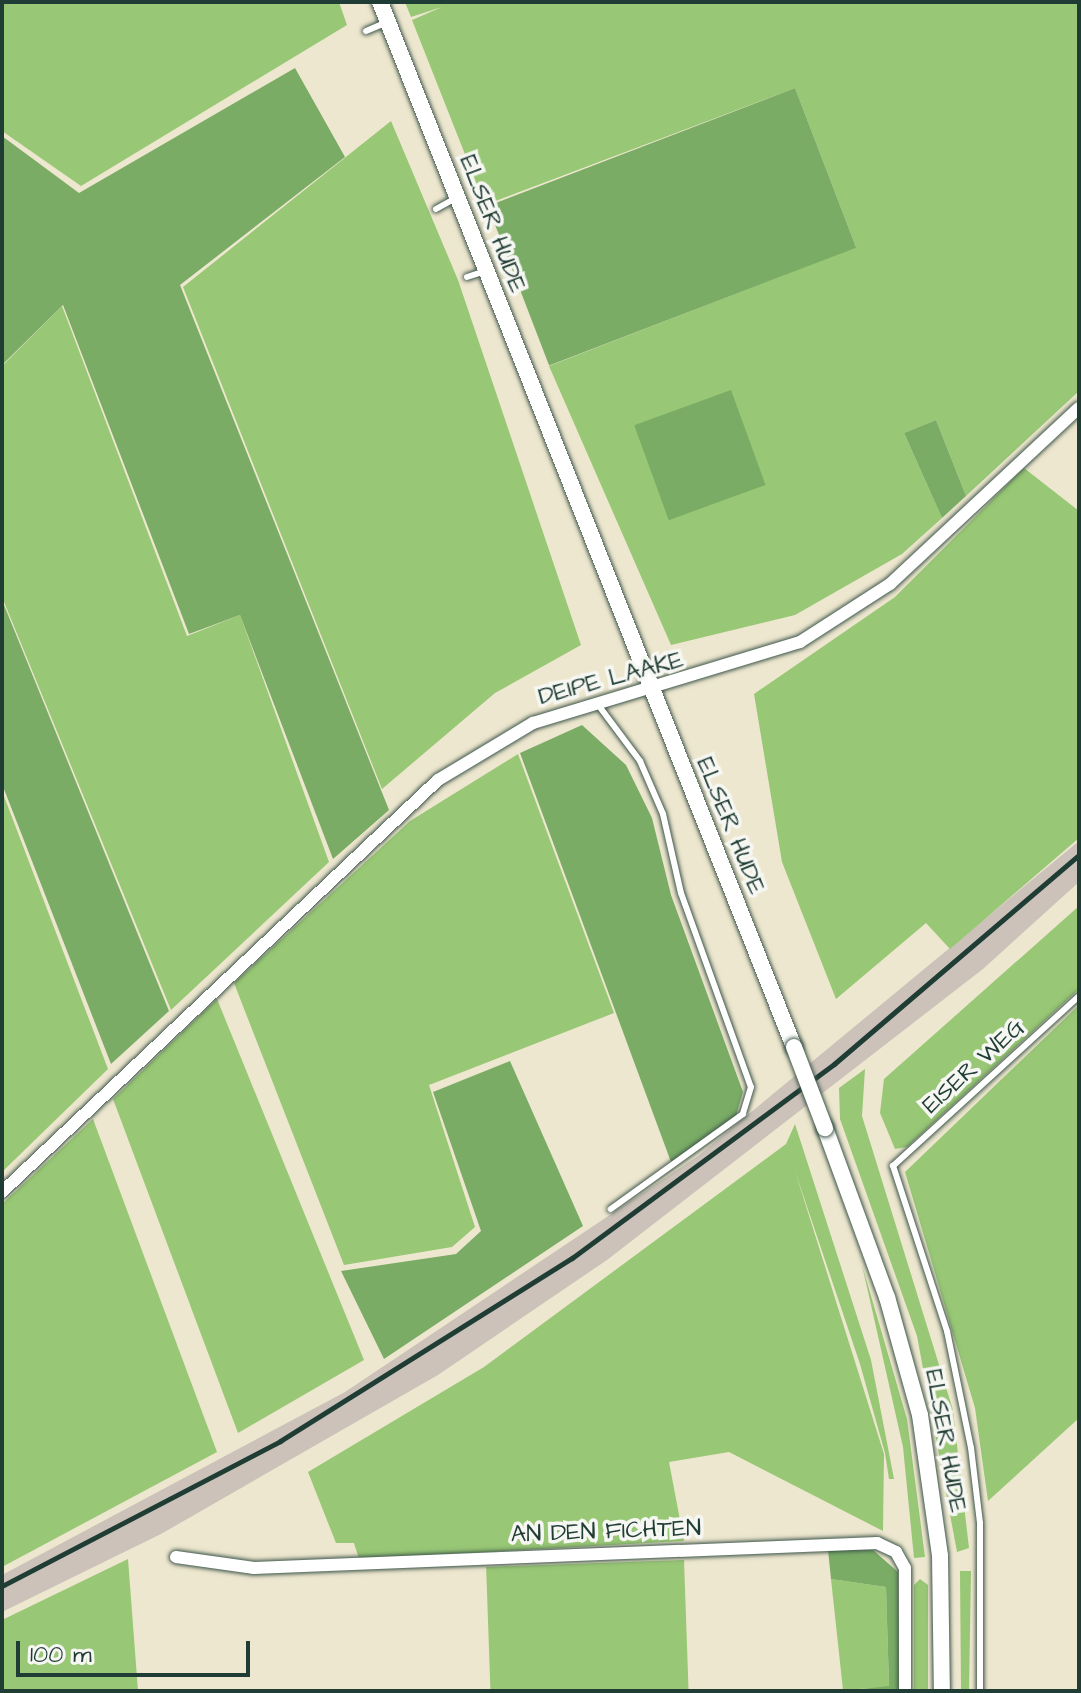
<!DOCTYPE html>
<html>
<head>
<meta charset="utf-8">
<style>
  body { margin:0 }
  #map { position:relative; width:1081px; height:1693px; overflow:hidden; background:#eee7cf; font-family:"Architects Daughter",sans-serif }
  div>[style] { position:absolute }
  [style*='--x'] { left:calc(var(--x)*1px); top:calc(var(--y)*1px); width:calc(var(--w)*1px); rotate:calc(var(--a)*1deg) }
  .industrial>* { inset:0; background:#ccc2b9 }
  .green>* { inset:0; background:#98c775; transform-origin:0 0 }
  .forest>* { inset:0; background:#7aac66; transform-origin:0 0 }
  .roads { filter:drop-shadow(0 0 2px #3e564b) drop-shadow(0 0 2px #3e564b) }
  .service>* { height:6px; margin:-3px; padding:0 3px; transform-origin:3px; border-radius:3px; background:#fff }
  .minor>* { height:12px; margin:-6px; padding:0 6px; transform-origin:6px; border-radius:6px; background:#fff }
  .tertiary>* { height:16px; margin:-8px; padding:0 8px; transform-origin:8px; border-radius:8px; background:#fff }
  .rail>* { height:5px; margin:-2.5px; padding:0 2.5px; transform-origin:2.5px; border-radius:2.5px; background:#1f3d34 }
  .bridges { filter:drop-shadow(0 0 2px #3e564b) drop-shadow(0 0 2px #3e564b) }
  .tertiary-bridge>* { height:16px; margin:-8px; padding:0 8px; transform-origin:8px; border-radius:8px; background:#fff }
  span { translate:-50% -50%; white-space:nowrap; text-align:center; line-height:1.15; -webkit-text-stroke:7px #f6f6f2; paint-order:stroke }
  .street-label { font-size:24px; color:#1f3d34 }
  .frame { position:absolute; inset:0; border:4px solid #1f3d34; pointer-events:none }
  .scale { position:absolute; left:16px; top:1641px; width:234px; height:36px; box-sizing:border-box; border:4px solid #1f3d34; border-top:0; padding-left:10px; font-size:24px; line-height:28px; white-space:nowrap; color:#1f3d34; -webkit-text-stroke:6px #f6f6f2; paint-order:stroke }
</style>
</head>
<body>
<div id="map">
  <div class="industrial">
    <i style="clip-path:polygon(1079px 841px,1079px 882px,983px 969px,607px 1260px,438px 1375px,161px 1534px,2px 1612px,2px 1575px,345px 1392px,698px 1156px)"></i>
  </div>
  <div class="green">
    <i style="clip-path:polygon(2px 2px,339px 2px,347px 25px,81px 186px,2px 131px)"></i>
    <i style="clip-path:polygon(405px 2px,1079px 2px,1079px 391px,966px 496px,936px 420px,904px 433px,942px 518px,902px 554px,795px 615px,671px 645px,549px 366px,856px 247px,795px 88px,485px 205px,412px 20px,442px 7px,411px 17px)"></i>
    <i style="clip-path:polygon(391px 121px,458px 280px,581px 645px,495px 693px,382px 789px,183px 287px)"></i>
    <i style="clip-path:polygon(62px 306px,187px 636px,240px 615px,329px 862px,171px 1010px,2px 597px,2px 366px)"></i>
    <i style="clip-path:polygon(1024px 468px,1079px 511px,1079px 838px,950px 949px,926px 923px,836px 999px,782px 862px,754px 694px,895px 597px)"></i>
    <i style="clip-path:polygon(518px 754px,614px 1013px,429px 1085px,475px 1227px,452px 1247px,344px 1265px,234px 983px,410px 821px)"></i>
    <i style="clip-path:polygon(2px 791px,108px 1069px,2px 1172px)"></i>
    <i style="clip-path:polygon(1079px 906px,1079px 989px,907px 1147px,895px 1149px,880px 1113px,884px 1079px)"></i>
    <i style="clip-path:polygon(217px 999px,364px 1360px,238px 1433px,113px 1099px)"></i>
    <i style="clip-path:polygon(1079px 1005px,1079px 1418px,988px 1501px,975px 1408px,905px 1172px)"></i>
    <i style="clip-path:polygon(865px 1069px,862px 1116px,953px 1410px,969px 1548px,957px 1552px,917px 1336px,840px 1119px,839px 1088px)"></i>
    <i style="clip-path:polygon(93px 1119px,217px 1452px,2px 1567px,2px 1204px)"></i>
    <i style="clip-path:polygon(795px 1124px,871px 1360px,894px 1479px,889px 1479px,885px 1453px,860px 1364px,795px 1171px,884px 1454px,883px 1531px,729px 1452px,669px 1462px,684px 1541px,359px 1559px,354px 1543px,336px 1543px,308px 1472px,484px 1367px,786px 1144px)"></i>
    <i style="clip-path:polygon(862px 1265px,907px 1419px,925px 1557px,914px 1558px,903px 1447px)"></i>
    <i style="clip-path:polygon(128px 1559px,138px 1691px,2px 1691px,2px 1620px)"></i>
    <i style="left:684px;top:1560px;width:131px;height:198px;rotate:88deg"></i>
    <i style="clip-path:polygon(960px 1571px,971px 1571px,969px 1691px,961px 1691px)"></i>
    <i style="clip-path:polygon(831px 1579px,886px 1587px,889px 1687px,843px 1690px)"></i>
    <i style="clip-path:polygon(920px 1579px,928px 1585px,928px 1691px,914px 1691px,914px 1585px)"></i>
  </div>
  <div class="forest">
    <i style="clip-path:polygon(295px 68px,345px 157px,180px 285px,389px 810px,333px 859px,240px 615px,189px 634px,63px 305px,2px 365px,2px 136px,79px 193px)"></i>
    <i style="left:795px;top:88px;width:171px;height:329px;rotate:69deg"></i>
    <i style="left:731px;top:390px;width:101px;height:103px;rotate:70deg"></i>
    <i style="clip-path:polygon(936px 420px,966px 496px,942px 518px,904px 433px)"></i>
    <i style="clip-path:polygon(2px 600px,169px 1011px,111px 1064px,2px 784px)"></i>
    <i style="clip-path:polygon(582px 725px,626px 765px,652px 818px,671px 895px,743px 1092px,736px 1116px,671px 1162px,520px 753px)"></i>
    <i style="clip-path:polygon(510px 1061px,583px 1226px,384px 1359px,341px 1271px,456px 1254px,481px 1231px,433px 1092px)"></i>
    <i style="clip-path:polygon(828px 1550px,873px 1550px,898px 1572px,899px 1691px,843px 1691px,889px 1686px,886px 1587px,831px 1579px)"></i>
  </div>
  <div class="roads">
    <div class="service">
      <i style="--x:366;--y:31;--w:21;--a:-23"></i>
      <i style="--x:436;--y:209;--w:23;--a:-29"></i>
      <i style="--x:467;--y:277;--w:19;--a:-18"></i>
      <i style="--x:599;--y:706;--w:69;--a:53.3"></i>
      <i style="--x:640;--y:761;--w:58;--a:66.5"></i>
      <i style="--x:663;--y:814;--w:81;--a:77.2"></i>
      <i style="--x:681;--y:893;--w:206;--a:70.2"></i>
      <i style="--x:751;--y:1087;--w:28;--a:107"></i>
      <i style="--x:743;--y:1114;--w:163;--a:144.3"></i>
      <i style="--x:980;--y:1691;--w:168;--a:-90"></i>
      <i style="--x:980;--y:1523;--w:76;--a:-96.8"></i>
      <i style="--x:971;--y:1448;--w:119;--a:-101.6"></i>
      <i style="--x:947;--y:1331;--w:174;--a:-108.1"></i>
      <i style="--x:893;--y:1166;--w:252;--a:-42.4"></i>
    </div>
    <div class="minor">
      <i style="--x:2;--y:1192;--w:600;--a:-43.38"></i>
      <i style="--x:438;--y:780;--w:111;--a:-31"></i>
      <i style="--x:533;--y:723;--w:279;--a:-16.9"></i>
      <i style="--x:800;--y:642;--w:107;--a:-32.8"></i>
      <i style="--x:890;--y:584;--w:258;--a:-43"></i>
      <i style="--x:176;--y:1557;--w:79;--a:8"></i>
      <i style="--x:254;--y:1568;--w:624;--a:-2.3"></i>
      <i style="--x:877;--y:1543;--w:21;--a:25"></i>
      <i style="--x:896;--y:1552;--w:18;--a:61"></i>
      <i style="--x:905;--y:1568;--w:123;--a:90"></i>
    </div>
    <div class="tertiary">
      <i style="--x:380;--y:2;--w:1124;--a:68.39"></i>
      <i style="--x:825;--y:1128;--w:180;--a:69.9"></i>
      <i style="--x:887;--y:1297;--w:123;--a:74.4"></i>
      <i style="--x:920;--y:1415;--w:142;--a:81.9"></i>
      <i style="--x:940;--y:1556;--w:135;--a:89.2"></i>
    </div>
  </div>
  <div class="rail">
    <i style="--x:2;--y:1586;--w:314;--a:-27.5"></i>
    <i style="--x:280;--y:1441;--w:345;--a:-32.1"></i>
    <i style="--x:572;--y:1258;--w:326;--a:-36.5"></i>
    <i style="--x:834;--y:1064;--w:322;--a:-40.5"></i>
  </div>
  <div class="bridges">
    <div class="tertiary-bridge">
      <i style="--x:794;--y:1047;--w:87;--a:69.1"></i>
    </div>
  </div>
  <div class="street-label">
    <span style="left:492px;top:224px;rotate:69deg">ELSER HUDE</span>
    <span style="left:611px;top:679px;rotate:-15deg">DEIPE LAAKE</span>
    <span style="left:730px;top:826px;rotate:68deg">ELSER HUDE</span>
    <span style="left:974px;top:1067px;rotate:-42deg">EISER WEG</span>
    <span style="left:945px;top:1441px;rotate:80deg">ELSER HUDE</span>
    <span style="left:606px;top:1532px;rotate:-2deg">AN DEN FICHTEN</span>
  </div>
  <div class="frame"></div>
  <div class="scale">100 m</div>
</div>
</body>
</html>
